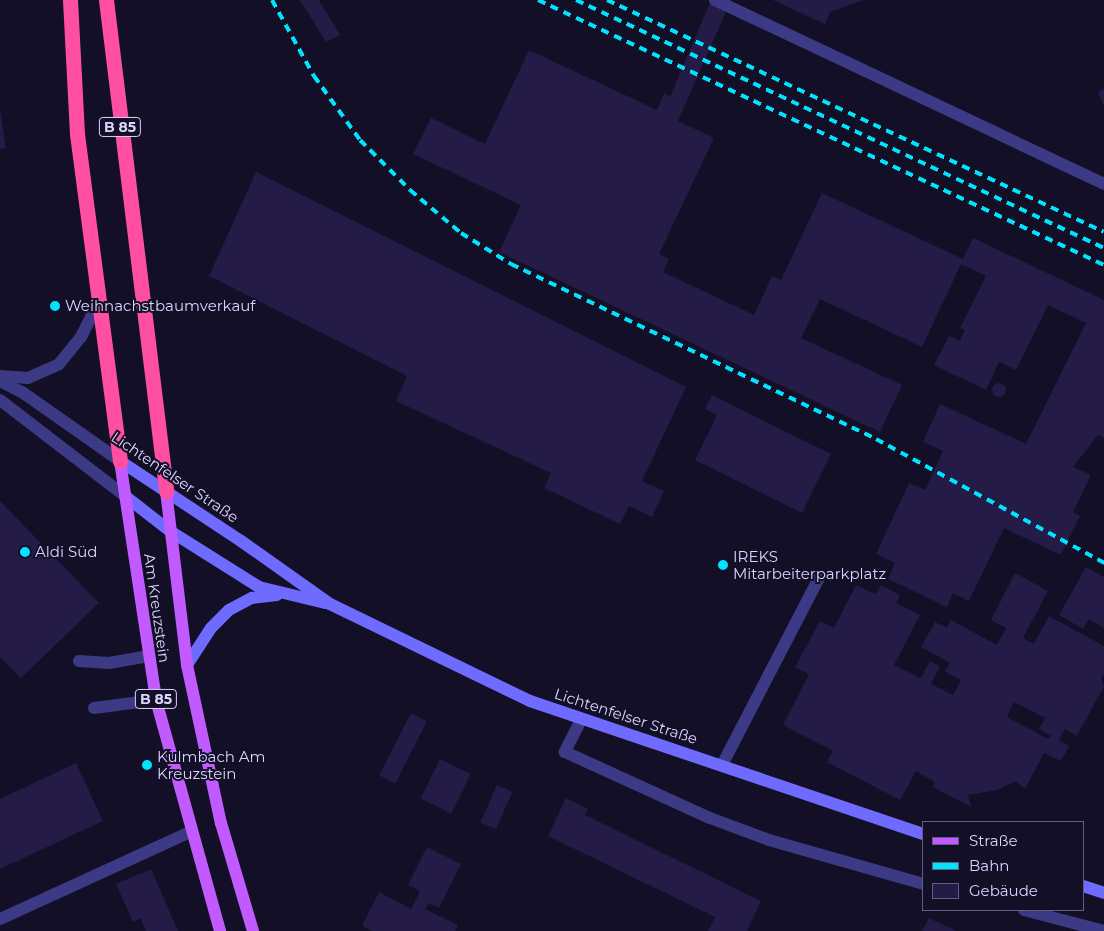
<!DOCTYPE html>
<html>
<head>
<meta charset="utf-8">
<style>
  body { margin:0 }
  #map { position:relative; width:1104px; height:931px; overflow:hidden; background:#130f26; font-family:Montserrat,sans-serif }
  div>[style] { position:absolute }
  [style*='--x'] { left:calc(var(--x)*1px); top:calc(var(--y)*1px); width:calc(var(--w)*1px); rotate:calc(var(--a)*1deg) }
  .building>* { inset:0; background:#241b47; transform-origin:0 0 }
  .round { border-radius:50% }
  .lane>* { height:12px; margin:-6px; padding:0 6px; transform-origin:6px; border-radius:6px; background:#3d3a85 }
  .street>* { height:12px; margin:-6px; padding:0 6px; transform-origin:6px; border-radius:6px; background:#3d3a85 }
  .secondary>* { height:12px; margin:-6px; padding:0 6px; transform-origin:6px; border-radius:6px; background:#6f6bff }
  .primary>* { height:12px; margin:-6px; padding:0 6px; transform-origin:6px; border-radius:6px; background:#c25bff }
  .highway>* { height:15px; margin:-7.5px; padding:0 7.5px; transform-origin:7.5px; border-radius:7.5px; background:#ff4fa3 }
  .rail>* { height:4px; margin-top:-2px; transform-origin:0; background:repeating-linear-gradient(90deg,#00e5ff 0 8px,transparent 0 14px) }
  .dots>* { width:14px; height:14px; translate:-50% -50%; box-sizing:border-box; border:2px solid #130f26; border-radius:50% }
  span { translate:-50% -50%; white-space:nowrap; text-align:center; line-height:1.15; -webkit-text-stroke:4px #130f26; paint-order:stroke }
  .shield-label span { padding:1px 4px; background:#130f26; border:1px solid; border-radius:4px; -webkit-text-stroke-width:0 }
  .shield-label { font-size:14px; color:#d9d4ff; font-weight:700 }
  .poi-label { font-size:15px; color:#d9d4ff }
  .left { translate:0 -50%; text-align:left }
  .street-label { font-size:15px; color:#d9d4ff }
  .legend { position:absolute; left:922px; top:821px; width:162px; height:90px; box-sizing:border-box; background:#130f26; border:1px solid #625e7d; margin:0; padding:6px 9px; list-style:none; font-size:15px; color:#d9d4ff }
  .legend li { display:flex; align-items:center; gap:10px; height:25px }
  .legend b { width:25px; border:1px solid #625e7d }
</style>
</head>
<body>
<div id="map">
  <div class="building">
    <i style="clip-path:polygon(300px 0,319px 0,340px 35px,326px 42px)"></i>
    <i style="clip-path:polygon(711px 0,731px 0,678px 121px,714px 138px,659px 254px,669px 259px,663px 272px,754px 315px,772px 276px,781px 280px,822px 193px,963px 259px,973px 238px,1104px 300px,1104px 438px,1098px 435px,1073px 467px,1091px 475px,1073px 512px,1080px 516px,1061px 555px,1004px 528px,969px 601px,953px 593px,947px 607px,888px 579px,895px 563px,876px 554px,909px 483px,925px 490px,943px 451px,923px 442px,940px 404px,1026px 444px,1086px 323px,1048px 305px,1016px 370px,999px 362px,986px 390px,934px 365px,949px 336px,960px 341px,965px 330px,960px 328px,986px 276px,961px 264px,922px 347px,820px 299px,801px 338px,902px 385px,880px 432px,499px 252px,521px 205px,413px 154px,431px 118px,485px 144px,529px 50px,657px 110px,664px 93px,670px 97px)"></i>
    <i style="clip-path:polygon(773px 0,864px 0,830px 12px,825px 24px)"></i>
    <i style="clip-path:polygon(1104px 89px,1104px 106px,1098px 92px)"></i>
    <i style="clip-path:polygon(0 110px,6px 148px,0 149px)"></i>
    <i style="clip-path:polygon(256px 172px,686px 387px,642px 481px,664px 491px,652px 517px,629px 506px,620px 524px,544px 488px,551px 473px,396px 401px,407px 376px,209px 276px)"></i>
    <i class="round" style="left:992px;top:383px;width:14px;height:14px"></i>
    <i style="clip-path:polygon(712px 395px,831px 454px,802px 513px,695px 460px,717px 415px,705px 409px)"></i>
    <i style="clip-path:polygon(0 501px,99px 603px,21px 678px,0 657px)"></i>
    <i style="clip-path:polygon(1086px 567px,1104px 577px,1104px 628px,1089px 619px,1083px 629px,1059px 615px)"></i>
    <i style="clip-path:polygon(evenodd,1015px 573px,1048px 591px,1023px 638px,1034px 644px,1049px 616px,1104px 646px,1104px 673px,1101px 679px,1104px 686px,1077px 736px,1065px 729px,1059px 740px,1069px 746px,1061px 761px,1044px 753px,1025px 789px,1015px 781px,997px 790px,968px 795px,971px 807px,933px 787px,935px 782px,916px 771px,900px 800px,827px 762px,833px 751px,783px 725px,809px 674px,795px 667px,820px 621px,834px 628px,856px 585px,876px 594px,881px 585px,900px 595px,896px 603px,920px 615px,894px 665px,921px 678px,930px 661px,940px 666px,931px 684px,953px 695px,961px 680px,945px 672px,950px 663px,921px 647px,935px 622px,947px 628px,951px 620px,997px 645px,1006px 628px,991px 620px,1015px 573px,1014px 702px,1045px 718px,1039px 729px,1051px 736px,1048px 739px,1007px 717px,1014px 702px)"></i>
    <i style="left:411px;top:713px;width:18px;height:70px;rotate:27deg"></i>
    <i style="left:440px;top:759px;width:34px;height:44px;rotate:26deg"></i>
    <i style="clip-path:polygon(76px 763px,103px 821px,0 869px,0 799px)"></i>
    <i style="left:497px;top:785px;width:17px;height:41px;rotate:24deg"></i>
    <i style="clip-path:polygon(566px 798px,588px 809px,585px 815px,761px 901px,747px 931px,708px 931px,715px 917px,548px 836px)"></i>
    <i style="clip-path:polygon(427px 847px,461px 864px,439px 908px,429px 903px,425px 909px,458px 925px,455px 931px,372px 931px,362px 926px,379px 892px,411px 909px,420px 891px,408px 885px)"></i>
    <i style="clip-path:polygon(151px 869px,178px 931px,146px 931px,140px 918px,133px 922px,116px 884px)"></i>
    <i style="clip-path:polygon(929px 918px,956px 931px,922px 931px)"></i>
  </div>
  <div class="lane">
    <i style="--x:715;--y:0;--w:430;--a:25.3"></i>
    <i style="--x:79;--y:661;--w:30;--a:4"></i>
    <i style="--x:109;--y:663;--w:39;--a:-10"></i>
    <i style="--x:94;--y:708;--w:63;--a:-7.4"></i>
    <i style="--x:581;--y:720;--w:36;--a:117"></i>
    <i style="--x:565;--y:752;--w:159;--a:24.5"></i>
    <i style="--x:710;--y:818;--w:63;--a:20.4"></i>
    <i style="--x:769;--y:840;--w:160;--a:15.9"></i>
    <i style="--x:722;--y:765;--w:213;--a:-62.6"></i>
    <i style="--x:1024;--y:910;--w:83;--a:14.7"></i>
    <i style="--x:0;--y:919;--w:209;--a:-24.6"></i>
  </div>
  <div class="street">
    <i style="--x:0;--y:376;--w:28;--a:4"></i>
    <i style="--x:28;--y:378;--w:34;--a:-24"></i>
    <i style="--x:59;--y:364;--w:35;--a:-51"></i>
    <i style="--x:81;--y:337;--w:40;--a:-63.4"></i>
    <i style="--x:0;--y:381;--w:25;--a:27"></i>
    <i style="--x:22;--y:392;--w:120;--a:35.1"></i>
    <i style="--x:0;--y:400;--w:158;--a:37.5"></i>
  </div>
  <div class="secondary">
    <i style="--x:120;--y:461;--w:145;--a:33.5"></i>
    <i style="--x:241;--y:541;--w:109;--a:35.3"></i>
    <i style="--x:330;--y:604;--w:222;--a:25.9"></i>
    <i style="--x:530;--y:701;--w:415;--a:18.7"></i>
    <i style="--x:125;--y:496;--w:57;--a:37.9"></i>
    <i style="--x:170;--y:531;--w:105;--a:32.2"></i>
    <i style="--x:259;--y:587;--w:68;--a:13.6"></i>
    <i style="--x:187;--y:665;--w:44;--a:-57"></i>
    <i style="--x:211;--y:628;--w:25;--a:-45"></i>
    <i style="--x:229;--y:610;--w:26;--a:-28"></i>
    <i style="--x:252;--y:598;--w:25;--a:-7"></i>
    <i style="--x:1083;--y:886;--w:22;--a:18"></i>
  </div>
  <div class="primary">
    <i style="--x:120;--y:461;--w:242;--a:81.4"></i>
    <i style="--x:156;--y:700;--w:240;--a:74.5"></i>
    <i style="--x:166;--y:491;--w:175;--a:83.1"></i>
    <i style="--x:187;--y:665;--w:162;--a:77.9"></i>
    <i style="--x:221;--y:823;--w:113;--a:73.5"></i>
  </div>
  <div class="highway">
    <i style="--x:70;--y:0;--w:134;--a:87"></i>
    <i style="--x:77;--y:134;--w:330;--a:82.5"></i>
    <i style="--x:106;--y:0;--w:495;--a:83"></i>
  </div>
  <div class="rail">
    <i style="--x:272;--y:0;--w:87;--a:61.1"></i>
    <i style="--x:314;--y:76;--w:79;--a:54.3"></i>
    <i style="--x:360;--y:140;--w:71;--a:45"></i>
    <i style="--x:410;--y:190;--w:67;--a:40.1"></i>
    <i style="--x:461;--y:233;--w:59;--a:31.8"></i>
    <i style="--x:511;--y:264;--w:405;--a:25.6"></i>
    <i style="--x:876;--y:439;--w:260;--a:28.5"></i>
    <i style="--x:538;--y:0;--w:625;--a:25.09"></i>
    <i style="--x:576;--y:0;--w:583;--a:25.16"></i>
    <i style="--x:607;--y:0;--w:548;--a:25.02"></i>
  </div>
  <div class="dots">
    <i style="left:55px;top:306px;background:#00e5ff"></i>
    <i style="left:25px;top:552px;background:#00e5ff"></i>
    <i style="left:723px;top:565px;background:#00e5ff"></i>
    <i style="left:147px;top:765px;background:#00e5ff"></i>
  </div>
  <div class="shield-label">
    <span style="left:120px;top:127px">B 85</span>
    <span style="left:156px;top:699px">B 85</span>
  </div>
  <div class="poi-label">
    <span class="left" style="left:65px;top:306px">Weihnachstbaumverkauf</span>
    <span class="left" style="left:35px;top:552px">Aldi Süd</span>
    <span class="left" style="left:733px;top:565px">IREKS<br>Mitarbeiterparkplatz</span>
    <span class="left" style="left:157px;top:765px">Kulmbach Am<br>Kreuzstein</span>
  </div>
  <div class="street-label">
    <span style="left:175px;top:477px;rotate:34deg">Lichtenfelser Straße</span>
    <span style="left:157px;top:608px;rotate:82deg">Am Kreuzstein</span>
    <span style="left:626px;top:716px;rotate:18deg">Lichtenfelser Straße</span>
  </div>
  <ul class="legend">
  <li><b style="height:6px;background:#c25bff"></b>Straße</li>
  <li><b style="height:6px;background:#00e5ff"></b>Bahn</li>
  <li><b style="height:14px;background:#241b47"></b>Gebäude</li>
  </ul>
</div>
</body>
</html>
